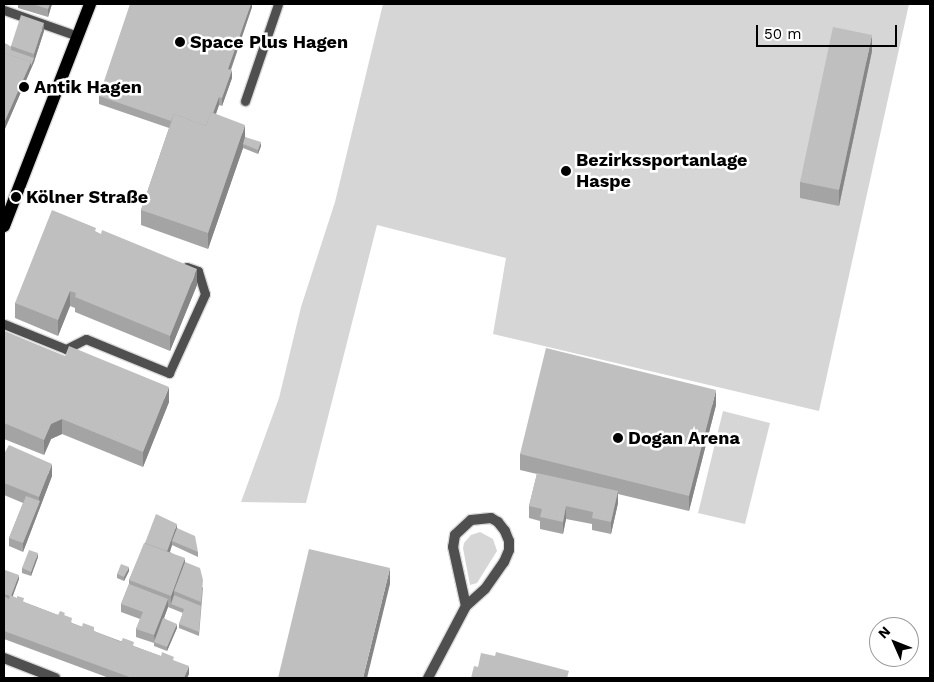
<!DOCTYPE html>
<meta charset="utf-8">
<style>
body{margin:0}
#map{position:relative;width:934px;height:682px;overflow:hidden;background:#fff;font-family:"Work Sans",sans-serif}
div>[style]{position:absolute}
[style*='--x']{left:calc(var(--x)*1px);top:calc(var(--y)*1px);width:calc(var(--w)*1px);rotate:calc(var(--a)*1deg)}
.green>*{inset:0;background:#d6d6d6}
.roads{filter:drop-shadow(1px 0 #dbdbdb) drop-shadow(-1px 0 #dbdbdb) drop-shadow(0 1px #dbdbdb) drop-shadow(0 -1px #dbdbdb)}
.service>*{height:9px;margin:-4.5px;padding:0 4.5px;transform-origin:4.5px;border-radius:4.5px;background:#4f4f4f}
.minor>*{height:10px;margin:-5px;padding:0 5px;transform-origin:5px;border-radius:5px;background:#4f4f4f}
.primary>*{height:12px;margin:-6px;padding:0 6px;transform-origin:6px;border-radius:6px;background:#000}
.wall>*{inset:0;background:#a4a4a4}
.shaded-wall>*{inset:0;background:#868686}
.building>*{inset:0;background:#bfbfbf}
.dots>*{width:14px;height:14px;translate:-50% -50%;box-sizing:border-box;border:2px solid #fff;border-radius:50%}
span{translate:-50% -50%;white-space:nowrap;text-align:center;line-height:1.15;-webkit-text-stroke:5px #fff;paint-order:stroke}
.poi-label{font-size:18px;color:#000;font-weight:700}
.left{translate:0 -50%;text-align:left}
.frame{position:absolute;inset:0;border:5px solid #000;pointer-events:none}
.north{position:absolute;left:869px;top:617px;width:50px;height:50px;box-sizing:border-box;background:#fff;border:1px solid #999;border-radius:50%;rotate:314deg;font-size:14px;font-weight:700;line-height:20px;text-align:center;color:#000}
.north::after{content:'';display:block;margin:auto;width:18px;height:22px;background:#000;clip-path:polygon(50% 0,100% 100%,50% 72%,0 100%)}
.scale{position:absolute;left:756px;top:25px;width:141px;height:22px;box-sizing:border-box;border:2px solid #000;border-top:0;padding-left:6px;font-size:15px;line-height:18px;white-space:nowrap;color:#000;-webkit-text-stroke:4px #fff;paint-order:stroke}
</style>
<div id="map">
<div class="green">
<i style="clip-path:polygon(383px 4px,909px 4px,819px 411px,493px 334px,506px 258px,377px 225px,306px 503px,241px 502px,279px 398px,301px 307px,335px 202px)"></i>
<i style="clip-path:polygon(723px 411px,770px 423px,745px 524px,698px 513px)"></i>
<i style="clip-path:polygon(480px 532px,493px 539px,497px 551px,477px 583px,470px 585px,463px 548px,464px 543px,471px 535px)"></i>
</div>
<div class="roads">
<div class="service">
<i style="--x:4;--y:10;--w:78;--a:19.4"></i>
<i style="--x:245;--y:101;--w:102;--a:-71.2"></i>
<i style="--x:4;--y:324;--w:67;--a:22"></i>
<i style="--x:66;--y:349;--w:22;--a:-27"></i>
<i style="--x:86;--y:339;--w:90;--a:22.3"></i>
<i style="--x:169;--y:373;--w:87;--a:-65.5"></i>
<i style="--x:205;--y:294;--w:24;--a:-107"></i>
<i style="--x:198;--y:271;--w:12;--a:-160"></i>
</div>
<div class="minor">
<i style="--x:4;--y:658;--w:55;--a:21.4"></i>
<i style="--x:428;--y:678;--w:81;--a:-62.2"></i>
<i style="--x:466;--y:606;--w:25;--a:-42"></i>
<i style="--x:485;--y:589;--w:33;--a:-55"></i>
<i style="--x:504;--y:562;--w:13;--a:-67"></i>
<i style="--x:509;--y:550;--w:9;--a:-90"></i>
<i style="--x:509;--y:541;--w:11;--a:-112"></i>
<i style="--x:505;--y:531;--w:11;--a:-128"></i>
<i style="--x:498;--y:522;--w:8;--a:-150"></i>
<i style="--x:491;--y:518;--w:20;--a:174"></i>
<i style="--x:471;--y:520;--w:22;--a:137"></i>
<i style="--x:455;--y:535;--w:12;--a:99"></i>
<i style="--x:453;--y:547;--w:60;--a:77.6"></i>
</div>
<div class="primary">
<i style="--x:4;--y:226;--w:238;--a:-68.8"></i>
</div>
</div>
<div class="wall">
<i style="clip-path:polygon(18px 4px,52px 4px,48px 17px,18px 8px)"></i>
<i style="clip-path:polygon(252px 4px,252px 7px,231px 70px,232px 78px,222px 106px,219px 105px,216px 114px,245px 137px,261px 146px,258px 154px,243px 148px,208px 249px,141px 225px,141px 210px,169px 128px,99px 104px,99px 96px)"></i>
<i style="clip-path:polygon(44px 31px,34px 62px,4px 131px,4px 43px,11px 47px,11px 46px)"></i>
<i style="clip-path:polygon(872px 51px,839px 206px,800px 198px,800px 182px)"></i>
<i style="clip-path:polygon(96px 232px,197px 285px,170px 351px,75px 312px,75px 308px,70px 306px,58px 336px,15px 318px,15px 303px)"></i>
<i style="clip-path:polygon(4px 331px,169px 402px,143px 467px,62px 434px,51px 439px,44px 455px,4px 439px)"></i>
<i style="clip-path:polygon(716px 405px,689px 511px,618px 494px,618px 503px,611px 534px,592px 530px,592px 524px,566px 519px,563px 534px,540px 529px,540px 521px,529px 518px,529px 506px,537px 474px,520px 470px,520px 454px)"></i>
<i style="clip-path:polygon(4px 452px,52px 476px,23px 552px,9px 546px,9px 538px,23px 503px,4px 495px)"></i>
<i style="clip-path:polygon(177px 528px,198px 552px,198px 557px,172px 545px,170px 552px,185px 562px,203px 588px,199px 636px,179px 628px,179px 624px,183px 613px,168px 607px,164px 618px,177px 628px,167px 651px,154px 646px,154px 643px,136px 637px,136px 629px,140px 619px,121px 612px,121px 604px,129px 584px,129px 580px,145px 543px)"></i>
<i style="clip-path:polygon(38px 557px,31px 576px,22px 573px,22px 568px)"></i>
<i style="clip-path:polygon(129px 571px,124px 581px,117px 578px,117px 574px)"></i>
<i style="clip-path:polygon(4px 572px,19px 579px,12px 596px,24px 602px,58px 615px,65px 616px,72px 623px,174px 661px,189px 674px,187px 678px,109px 678px,4px 639px)"></i>
</div>
<div class="shaded-wall">
<i style="clip-path:polygon(50px 4px,52px 4px,48px 17px,48px 9px)"></i>
<i style="clip-path:polygon(251px 4px,252px 4px,252px 7px,228px 77px,228px 69px)"></i>
<i style="clip-path:polygon(44px 23px,44px 31px,34px 62px,4px 131px,4px 123px,31px 62px,34px 58px,34px 54px)"></i>
<i style="clip-path:polygon(872px 35px,872px 51px,839px 206px,839px 190px)"></i>
<i style="clip-path:polygon(232px 70px,232px 78px,222px 106px,222px 98px)"></i>
<i style="clip-path:polygon(219px 97px,219px 105px,206px 141px,206px 133px)"></i>
<i style="clip-path:polygon(245px 125px,245px 141px,243px 144px,243px 148px,208px 249px,208px 233px)"></i>
<i style="clip-path:polygon(261px 142px,261px 146px,258px 154px,258px 150px)"></i>
<i style="clip-path:polygon(197px 269px,197px 285px,170px 351px,170px 336px)"></i>
<i style="clip-path:polygon(70px 291px,70px 306px,58px 336px,58px 320px)"></i>
<i style="clip-path:polygon(169px 387px,169px 402px,143px 467px,143px 452px)"></i>
<i style="clip-path:polygon(716px 390px,716px 405px,689px 511px,689px 496px)"></i>
<i style="clip-path:polygon(62px 419px,62px 434px,51px 439px,44px 455px,44px 440px,51px 424px)"></i>
<i style="clip-path:polygon(52px 464px,52px 476px,23px 552px,23px 543px,39px 503px,39px 497px)"></i>
<i style="clip-path:polygon(618px 491px,618px 503px,611px 534px,611px 522px)"></i>
<i style="clip-path:polygon(566px 506px,566px 519px,563px 534px,563px 522px)"></i>
<i style="clip-path:polygon(177px 524px,177px 532px,172px 541px,172px 545px,166px 563px,166px 555px)"></i>
<i style="clip-path:polygon(38px 553px,38px 557px,31px 576px,31px 572px)"></i>
<i style="clip-path:polygon(185px 558px,185px 570px,174px 591px,174px 600px,171px 604px,171px 596px)"></i>
<i style="clip-path:polygon(129px 567px,129px 571px,124px 581px,124px 577px)"></i>
<i style="clip-path:polygon(390px 568px,390px 584px,367px 678px,363px 678px)"></i>
<i style="clip-path:polygon(19px 575px,19px 579px,11px 601px,11px 596px)"></i>
<i style="clip-path:polygon(168px 599px,168px 607px,155px 642px,154px 635px)"></i>
<i style="clip-path:polygon(177px 624px,177px 628px,167px 651px,167px 647px)"></i>
<i style="clip-path:polygon(189px 666px,189px 674px,187px 678px,184px 678px)"></i>
</div>
<div class="building">
<i style="clip-path:polygon(32px 4px,50px 4px,48px 9px)"></i>
<i style="clip-path:polygon(130px 4px,251px 4px,228px 69px,232px 70px,222px 98px,219px 97px,213px 113px,211px 112px,206px 126px,174px 114px,171px 121px,99px 96px)"></i>
<i style="clip-path:polygon(21px 15px,44px 23px,34px 54px,11px 46px)"></i>
<i style="clip-path:polygon(833px 27px,872px 35px,839px 190px,800px 182px)"></i>
<i style="clip-path:polygon(4px 43px,7px 44px,11px 47px,11px 50px,34px 58px,31px 66px,31px 62px,4px 53px)"></i>
<i style="clip-path:polygon(4px 53px,31px 62px,4px 123px)"></i>
<i style="clip-path:polygon(211px 112px,245px 125px,208px 233px,141px 210px,174px 114px,206px 126px)"></i>
<i style="clip-path:polygon(245px 137px,261px 142px,258px 150px,243px 144px)"></i>
<i style="clip-path:polygon(52px 210px,96px 228px,95px 231px,101px 234px,102px 230px,197px 269px,170px 336px,75px 297px,76px 293px,70px 291px,58px 320px,15px 303px)"></i>
<i style="clip-path:polygon(4px 331px,65px 356px,69px 346px,169px 387px,143px 452px,62px 419px,51px 424px,44px 440px,4px 423px)"></i>
<i style="clip-path:polygon(546px 348px,716px 390px,689px 496px,520px 454px)"></i>
<i style="clip-path:polygon(9px 445px,52px 464px,39px 497px,4px 483px,4px 452px,5px 452px)"></i>
<i style="clip-path:polygon(537px 473px,618px 491px,611px 522px,592px 518px,593px 512px,566px 506px,563px 522px,540px 517px,542px 509px,529px 506px)"></i>
<i style="clip-path:polygon(26px 496px,40px 501px,23px 543px,9px 538px)"></i>
<i style="clip-path:polygon(156px 514px,177px 524px,167px 551px,145px 543px)"></i>
<i style="clip-path:polygon(177px 528px,195px 536px,198px 552px,172px 541px)"></i>
<i style="clip-path:polygon(144px 543px,185px 558px,171px 596px,129px 580px)"></i>
<i style="clip-path:polygon(309px 549px,390px 568px,363px 678px,278px 678px)"></i>
<i style="clip-path:polygon(29px 550px,38px 553px,31px 572px,22px 568px)"></i>
<i style="clip-path:polygon(185px 562px,200px 568px,203px 580px,201px 602px,174px 591px)"></i>
<i style="clip-path:polygon(121px 564px,129px 567px,124px 577px,117px 574px)"></i>
<i style="clip-path:polygon(5px 570px,19px 575px,11px 596px,10px 596px,4px 594px,4px 572px)"></i>
<i style="clip-path:polygon(129px 584px,168px 599px,154px 635px,136px 629px,143px 612px,121px 604px)"></i>
<i style="clip-path:polygon(10px 595px,17px 598px,17px 596px,24px 598px,23px 602px,58px 615px,60px 611px,65px 613px,64px 615px,72px 618px,71px 623px,82px 627px,83px 623px,94px 627px,94px 631px,121px 642px,123px 638px,134px 642px,133px 646px,161px 656px,162px 652px,174px 657px,173px 660px,189px 666px,184px 678px,132px 678px,4px 631px,4px 596px,9px 599px)"></i>
<i style="clip-path:polygon(174px 595px,201px 606px,199px 632px,179px 624px,184px 609px,171px 604px)"></i>
<i style="clip-path:polygon(163px 618px,177px 624px,167px 647px,154px 642px)"></i>
<i style="clip-path:polygon(496px 652px,569px 671px,567px 678px,471px 678px,474px 666px,478px 667px,481px 653px,495px 656px)"></i>
</div>
<div class="dots">
<i style="left:180px;top:42px;background:#000"></i>
<i style="left:24px;top:87px;background:#000"></i>
<i style="left:566px;top:171px;background:#000"></i>
<i style="left:16px;top:197px;background:#000"></i>
<i style="left:618px;top:438px;background:#000"></i>
</div>
<div class="poi-label">
<span class="left" style="left:190px;top:42px">Space Plus Hagen</span>
<span class="left" style="left:34px;top:87px">Antik Hagen</span>
<span class="left" style="left:576px;top:171px">Bezirkssportanlage<br>Haspe</span>
<span class="left" style="left:26px;top:197px">Kölner Straße</span>
<span class="left" style="left:628px;top:438px">Dogan Arena</span>
</div>
<div class="frame"></div>
<div class="north">N</div>
<div class="scale">50 m</div>
</div>
